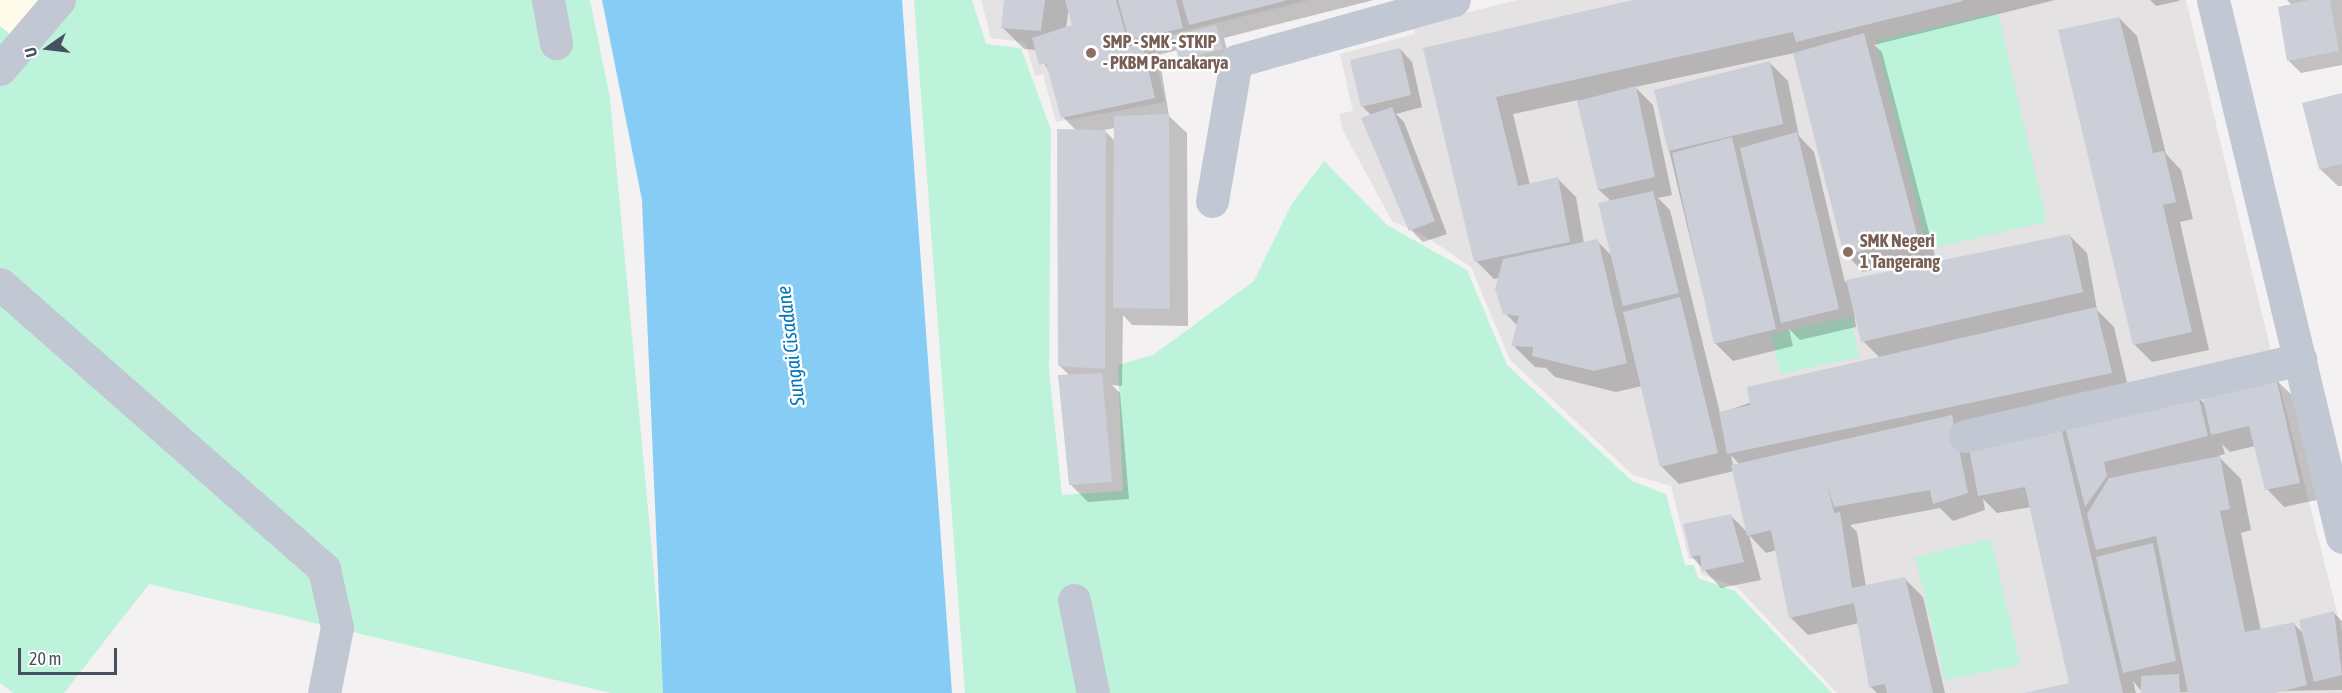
<!DOCTYPE html>
<style>
body{margin:0}
#map{position:relative;width:2342px;height:693px;overflow:hidden;background:#f3f1f1;font-family:"Asap Condensed",sans-serif}
div>[style]{position:absolute}
[style*='--x']{left:calc(var(--x)*1px);top:calc(var(--y)*1px);width:calc(var(--w)*1px);rotate:calc(var(--a)*1deg)}
.commercial>*{inset:0;background:#fefbea}
.education>*{inset:0;background:#e4e2e3}
.green>*{inset:0;background:#bdf3da}
.water>*{inset:0;background:#86ccf4}
.shadow>*{inset:0;background:#0003}
.building>*{inset:0;background:#cccfd7}
.minor>*{height:33px;margin:-16.5px;padding:0 16.5px;transform-origin:16.5px;border-radius:16.5px;background:#c1c8d3}
.dots>*{width:16px;height:16px;translate:-50% -50%;box-sizing:border-box;border:3px solid #fff;border-radius:50%}
span{translate:-50% -50%;white-space:nowrap;text-align:center;line-height:1.15;-webkit-text-stroke:5px #fff;paint-order:stroke}
.education-label{font-size:18px;color:#785e54;font-weight:700}
.left{translate:0 -50%;text-align:left}
.water-label{font-size:20px;color:#0077ba;font-style:italic}
.north{position:absolute;left:18px;top:18px;width:60px;height:60px;-webkit-text-stroke:4px #fff;paint-order:stroke;rotate:256deg;font-size:16px;font-weight:700;line-height:24px;text-align:center;color:#475060}
.north::after{content:'';display:block;margin:auto;width:21px;height:27px;background:#475060;clip-path:polygon(50% 0,100% 100%,50% 72%,0 100%)}
.scale{position:absolute;left:18px;top:648px;width:99px;height:27px;box-sizing:border-box;border:3px solid #475060;border-top:0;padding-left:8px;font-size:18px;line-height:21px;white-space:nowrap;color:#475060;-webkit-text-stroke:4px #fff;paint-order:stroke}
</style>
<div id="map">
<div class="commercial">
<i style="clip-path:polygon(0 0,39px 0,13px 37px,0 26px)"></i>
</div>
<div class="education">
<i style="clip-path:polygon(981px 0,1309px 0,1152px 39px,1165px 102px,1056px 122px,1043px 74px,1035px 76px,1025px 42px,991px 38px)"></i>
<i style="clip-path:polygon(1517px 0,2186px 0,2271px 351px,2055px 398px,2061px 422px,2277px 375px,2342px 632px,2342px 693px,1837px 693px,1737px 587px,1701px 574px,1697px 558px,1689px 559px,1671px 486px,1633px 475px,1510px 360px,1471px 267px,1425px 236px,1392px 221px,1342px 129px,1339px 114px,1353px 111px,1340px 54px,1415px 34px,1414px 26px)"></i>
</div>
<div class="green">
<i style="clip-path:polygon(39px 0,590px 0,610px 98px,665px 693px,611px 693px,149px 584px,64px 693px,13px 693px,0 683px,0 26px,12px 36px)"></i>
<i style="clip-path:polygon(914px 0,972px 0,986px 44px,1021px 48px,1051px 130px,1049px 370px,1062px 495px,1123px 491px,1118px 365px,1153px 355px,1254px 281px,1291px 205px,1324px 161px,1387px 225px,1467px 270px,1507px 365px,1632px 481px,1666px 494px,1685px 565px,1694px 565px,1698px 578px,1735px 591px,1832px 693px,965px 693px)"></i>
<i style="clip-path:polygon(1998px 13px,2047px 222px,1927px 249px,1876px 40px)"></i>
<i style="clip-path:polygon(1851px 317px,1859px 357px,1780px 374px,1771px 334px)"></i>
<i style="clip-path:polygon(1991px 539px,2020px 665px,1945px 680px,1915px 557px)"></i>
</div>
<div class="water">
<i style="clip-path:polygon(602px 0,902px 0,952px 693px,663px 693px,642px 200px)"></i>
</div>
<div class="shadow">
<i style="clip-path:polygon(evenodd,1005px 0,1374px 0,1224px 38px,1228px 55px,1186px 66px,1178px 50px,1154px 56px,1160px 62px,1169px 116px,1187px 133px,1188px 326px,1132px 325px,1123px 315px,1122px 386px,1112px 385px,1120px 393px,1129px 499px,1088px 502px,1070px 484px,1070px 376px,1059px 365px,1077px 131px,1063px 117px,1051px 75px,1037px 50px,1024px 49px,1002px 27px,1005px 0,1069px 7px,1074px 26px,1066px 28px,1069px 7px,1005px 0,1115px 128px,1115px 141px,1104px 130px,1115px 128px)"></i>
<i style="clip-path:polygon(evenodd,1640px 0,2055px 0,1874px 45px,1882px 52px,1935px 255px,1863px 272px,1846px 254px,1794px 53px,1635px 87px,1653px 105px,1672px 195px,1658px 198px,1670px 210px,1720px 413px,1880px 358px,1863px 341px,1853px 303px,1856px 327px,1800px 340px,1789px 329px,1793px 346px,1733px 361px,1715px 343px,1669px 150px,1770px 63px,1788px 81px,1799px 136px,1814px 152px,1845px 282px,2069px 235px,2087px 253px,2097px 310px,2114px 327px,2129px 391px,2198px 397px,2205px 404px,2275px 379px,2293px 396px,2317px 500px,2284px 507px,2267px 489px,2255px 446px,2230px 452px,2222px 444px,2225px 454px,2218px 456px,2241px 479px,2251px 530px,2241px 533px,2261px 631px,2294px 624px,2304px 634px,2334px 613px,2342px 621px,2342px 690px,2143px 693px,2133px 681px,2136px 693px,2027px 693px,2071px 684px,2031px 507px,1997px 513px,1983px 499px,1985px 510px,1953px 521px,1940px 508px,1850px 525px,1857px 532px,1866px 587px,1905px 579px,1923px 597px,1945px 693px,1877px 693px,1870px 686px,1859px 623px,1808px 635px,1790px 617px,1777px 550px,1766px 553px,1749px 535px,1761px 580px,1721px 588px,1692px 557px,1730px 515px,1748px 533px,1734px 471px,1679px 484px,1661px 466px,1642px 386px,1616px 392px,1555px 377px,1546px 368px,1535px 367px,1513px 345px,1518px 326px,1505px 313px,1500px 278px,1494px 279px,1476px 261px,1425px 49px,1640px 0,1578px 100px,1599px 190px,1611px 201px,1612px 256px,1597px 241px,1584px 243px,1576px 197px,1558px 179px,1530px 185px,1513px 114px,1578px 100px,1640px 0,1731px 455px,1740px 465px,1733px 466px,1731px 455px)"></i>
<i style="clip-path:polygon(2150px 0,2179px 0,2179px 1px,2156px 6px)"></i>
<i style="clip-path:polygon(2287px 0,2342px 0,2342px 65px,2301px 73px,2289px 61px,2292px 5px)"></i>
<i style="clip-path:polygon(2119px 18px,2137px 36px,2166px 154px,2181px 170px,2193px 219px,2180px 222px,2209px 350px,2152px 362px,2134px 344px)"></i>
<i style="clip-path:polygon(1400px 49px,1412px 62px,1422px 107px,1396px 114px,1404px 122px,1447px 234px,1423px 242px,1411px 230px,1372px 116px,1362px 106px)"></i>
<i style="clip-path:polygon(2342px 94px,2342px 186px,2338px 186px,2320px 169px)"></i>
</div>
<div class="building">
<i style="clip-path:polygon(1004px 0,1045px 0,1041px 31px,1001px 28px)"></i>
<i style="clip-path:polygon(1065px 0,1116px 0,1129px 46px,1142px 43px,1155px 98px,1061px 118px,1046px 63px,1039px 65px,1032px 38px,1072px 25px)"></i>
<i style="clip-path:polygon(1118px 0,1176px 0,1183px 28px,1129px 40px)"></i>
<i style="clip-path:polygon(1182px 0,1285px 0,1285px 1px,1189px 25px)"></i>
<i style="clip-path:polygon(1633px 0,1963px 0,1963px 1px,1796px 42px,1793px 32px,1496px 97px,1518px 186px,1558px 177px,1570px 242px,1474px 262px,1423px 48px)"></i>
<i style="clip-path:polygon(2309px 0,2330px 0,2339px 51px,2287px 61px,2278px 7px)"></i>
<i style="clip-path:polygon(2119px 17px,2153px 153px,2164px 151px,2176px 202px,2163px 205px,2192px 332px,2133px 345px,2058px 30px)"></i>
<i style="clip-path:polygon(1216px 25px,1223px 49px,1179px 60px,1173px 36px)"></i>
<i style="clip-path:polygon(1864px 33px,1918px 238px,1844px 255px,1793px 53px)"></i>
<i style="clip-path:polygon(1400px 48px,1411px 95px,1361px 107px,1350px 60px)"></i>
<i style="clip-path:polygon(1770px 61px,1783px 124px,1668px 151px,1654px 90px)"></i>
<i style="clip-path:polygon(1636px 86px,1655px 177px,1598px 190px,1577px 101px)"></i>
<i style="clip-path:polygon(2342px 93px,2342px 164px,2319px 169px,2302px 103px)"></i>
<i style="clip-path:polygon(1392px 107px,1435px 221px,1409px 231px,1361px 118px)"></i>
<i style="clip-path:polygon(1169px 114px,1170px 309px,1113px 308px,1114px 116px)"></i>
<i style="clip-path:polygon(1057px 129px,1106px 130px,1105px 369px,1058px 366px)"></i>
<i style="clip-path:polygon(1797px 132px,1839px 309px,1781px 323px,1740px 148px)"></i>
<i style="clip-path:polygon(1732px 137px,1776px 329px,1714px 344px,1672px 153px)"></i>
<i style="clip-path:polygon(1653px 191px,1679px 293px,1623px 306px,1598px 203px)"></i>
<i style="clip-path:polygon(2070px 234px,2083px 292px,1861px 342px,1846px 280px)"></i>
<i style="clip-path:polygon(1598px 239px,1627px 363px,1594px 371px,1532px 356px,1533px 347px,1511px 346px,1519px 316px,1503px 314px,1495px 289px,1503px 259px)"></i>
<i style="clip-path:polygon(1680px 297px,1718px 453px,1660px 467px,1623px 312px)"></i>
<i style="clip-path:polygon(2096px 307px,2112px 373px,1727px 454px,1719px 412px,1750px 405px,1747px 387px)"></i>
<i style="clip-path:polygon(1102px 373px,1112px 482px,1069px 485px,1058px 375px)"></i>
<i style="clip-path:polygon(2276px 377px,2300px 483px,2265px 490px,2249px 426px,2211px 435px,2202px 394px)"></i>
<i style="clip-path:polygon(2198px 395px,2208px 436px,2104px 462px,2107px 476px,2085px 507px,2065px 426px)"></i>
<i style="clip-path:polygon(1952px 415px,1968px 493px,1933px 504px,1930px 490px,1834px 507px,1827px 484px,1834px 513px,1840px 512px,1852px 588px,1905px 577px,1933px 693px,1887px 693px,1885px 684px,1869px 687px,1854px 603px,1789px 618px,1771px 530px,1747px 536px,1731px 465px)"></i>
<i style="clip-path:polygon(2060px 423px,2123px 693px,2024px 693px,2069px 683px,2025px 487px,1978px 496px,1967px 438px)"></i>
<i style="clip-path:polygon(2220px 456px,2230px 509px,2220px 511px,2245px 632px,2294px 622px,2307px 685px,2275px 693px,2188px 693px,2156px 536px,2096px 550px,2087px 514px,2109px 478px)"></i>
<i style="clip-path:polygon(1731px 514px,1744px 562px,1702px 571px,1700px 555px,1691px 557px,1683px 524px)"></i>
<i style="clip-path:polygon(2153px 543px,2176px 661px,2123px 673px,2096px 557px)"></i>
<i style="clip-path:polygon(2334px 611px,2342px 675px,2314px 682px,2299px 620px)"></i>
<i style="clip-path:polygon(2179px 674px,2180px 693px,2141px 693px,2141px 676px)"></i>
</div>
<div class="minor">
<i style="--x:548;--y:0;--w:44;--a:79.5"></i>
<i style="--x:2213;--y:0;--w:552;--a:76.49"></i>
<i style="--x:0;--y:69;--w:91;--a:-49.5"></i>
<i style="--x:1212;--y:201;--w:142;--a:-80.3"></i>
<i style="--x:1236;--y:61;--w:226;--a:-15.6"></i>
<i style="--x:0;--y:284;--w:432;--a:41.3"></i>
<i style="--x:324;--y:569;--w:59;--a:77.4"></i>
<i style="--x:337;--y:627;--w:67;--a:101.1"></i>
<i style="--x:1965;--y:436;--w:344;--a:-12.9"></i>
<i style="--x:1074;--y:600;--w:95;--a:78.5"></i>
</div>
<div class="dots">
<i style="left:1091px;top:53px;background:#8d6e63"></i>
<i style="left:1848px;top:252px;background:#8d6e63"></i>
</div>
<div class="education-label">
<span class="left" style="left:1103px;top:53px">SMP - SMK - STKIP<br>- PKBM Pancakarya</span>
<span class="left" style="left:1860px;top:252px">SMK Negeri<br>1 Tangerang</span>
</div>
<div class="water-label">
<span style="left:790px;top:346px;rotate:-97deg">Sungai Cisadane</span>
</div>
<div class="north">U</div>
<div class="scale">20 m</div>
</div>
